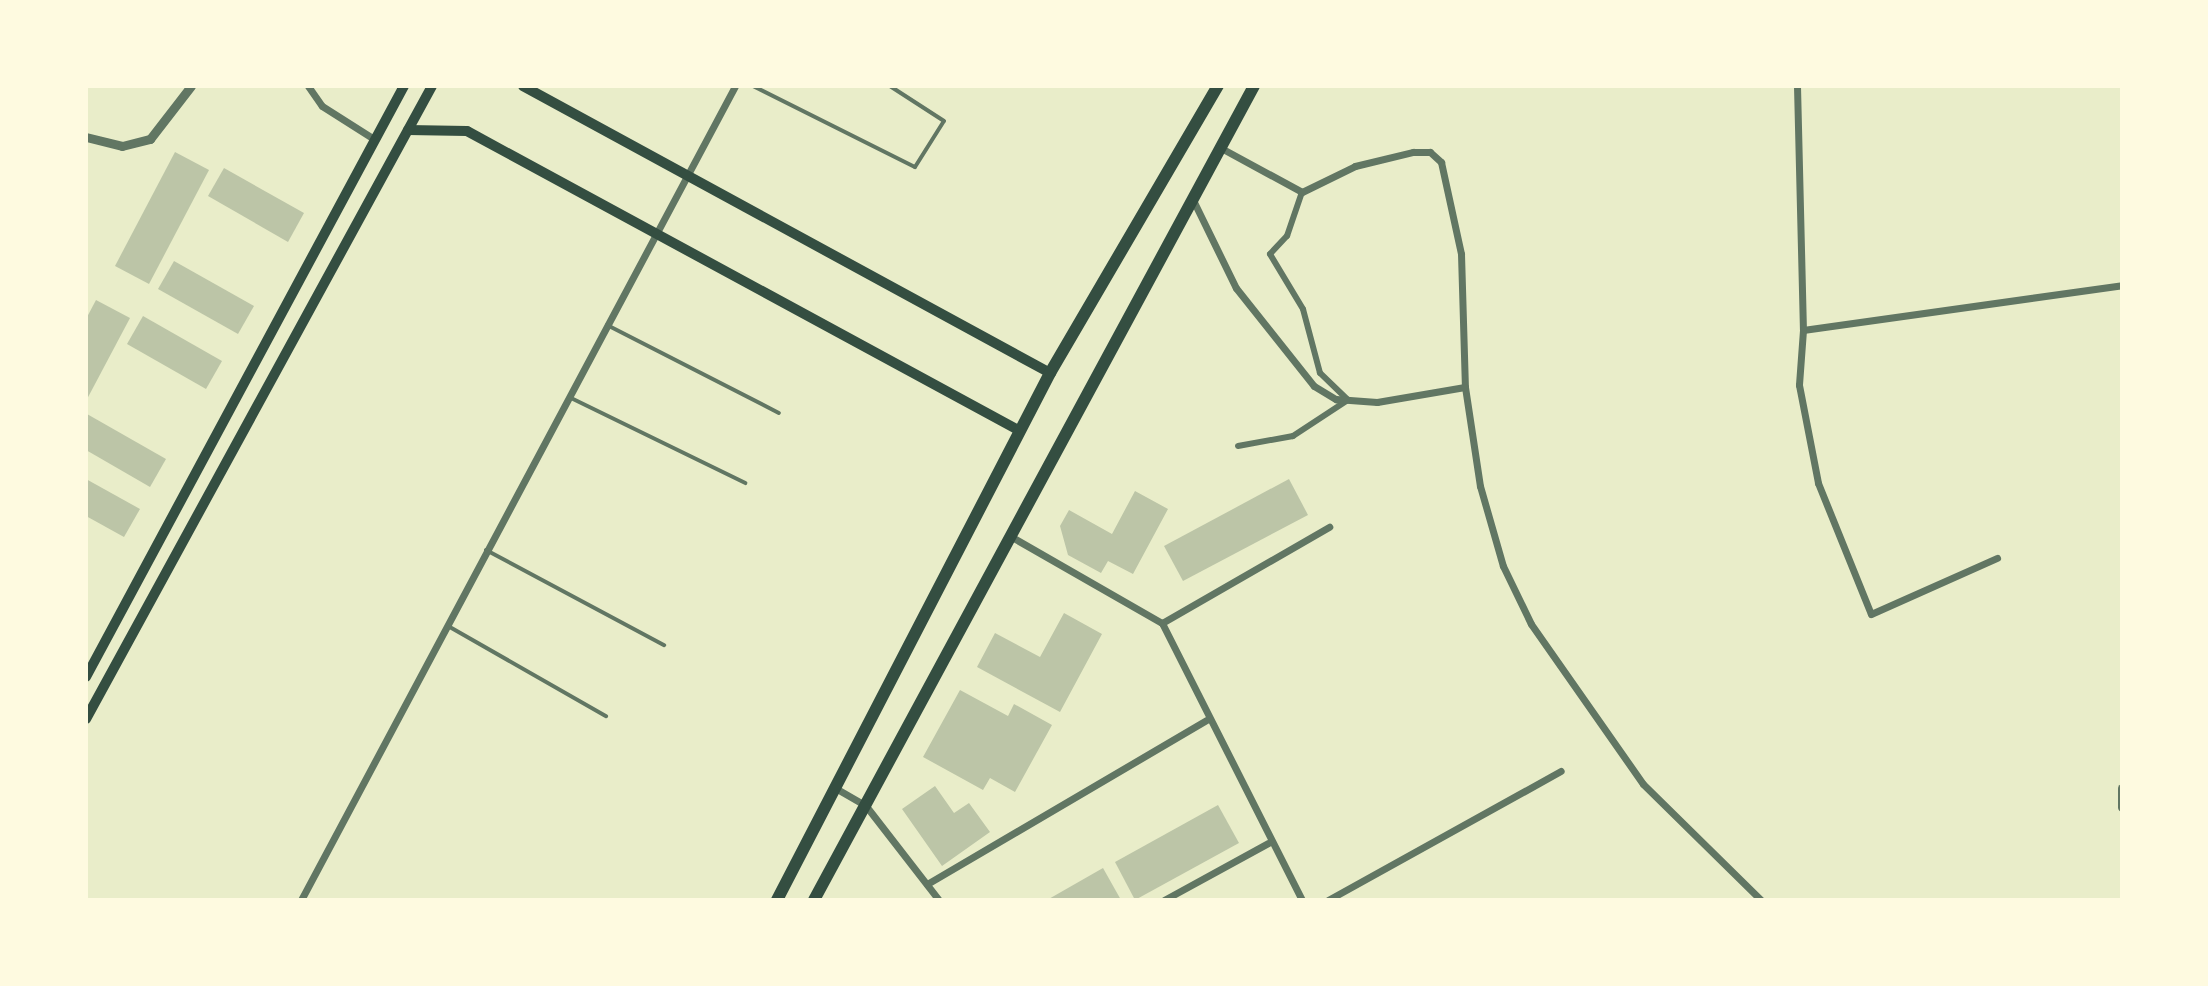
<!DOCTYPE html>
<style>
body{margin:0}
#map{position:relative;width:2208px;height:986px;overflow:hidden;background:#e9edc9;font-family:"Source Sans 3",sans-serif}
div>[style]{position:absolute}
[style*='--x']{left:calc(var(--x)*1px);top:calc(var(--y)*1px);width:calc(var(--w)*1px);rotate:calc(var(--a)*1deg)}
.building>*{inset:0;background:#bcc5a7}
.service>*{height:4px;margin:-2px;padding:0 2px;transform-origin:2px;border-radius:2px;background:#617663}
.pedestrian>*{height:6px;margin:-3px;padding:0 3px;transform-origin:3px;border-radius:3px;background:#617663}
.minor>*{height:7px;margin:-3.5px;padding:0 3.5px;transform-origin:3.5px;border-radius:3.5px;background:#617663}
.tertiary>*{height:9px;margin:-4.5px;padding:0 4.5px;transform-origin:4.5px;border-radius:4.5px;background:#617663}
.secondary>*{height:10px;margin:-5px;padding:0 5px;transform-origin:5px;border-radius:5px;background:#344e41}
.primary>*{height:12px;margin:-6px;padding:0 6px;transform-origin:6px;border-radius:6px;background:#344e41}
span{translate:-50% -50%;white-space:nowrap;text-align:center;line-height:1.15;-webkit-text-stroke:6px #fefae0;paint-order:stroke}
.frame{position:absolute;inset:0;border:88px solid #fefae0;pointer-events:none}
</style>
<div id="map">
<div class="building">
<i style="clip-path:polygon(175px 152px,209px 170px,149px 284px,115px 266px)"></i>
<i style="clip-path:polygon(224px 168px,304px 213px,288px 242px,208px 196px)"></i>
<i style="clip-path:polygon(174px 261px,254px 306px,238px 334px,158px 289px)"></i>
<i style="clip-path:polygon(96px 300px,130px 318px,86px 401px,86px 319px)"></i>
<i style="clip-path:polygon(143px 316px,222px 361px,206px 389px,127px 344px)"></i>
<i style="clip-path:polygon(87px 414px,166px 459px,150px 487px,86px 450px)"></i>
<i style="clip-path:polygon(86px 479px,140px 509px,124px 537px,86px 516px)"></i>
<i style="clip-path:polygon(1289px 479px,1308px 515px,1183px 581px,1164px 546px)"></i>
<i style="clip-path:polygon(1135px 491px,1168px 509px,1133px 574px,1108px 561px,1101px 573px,1068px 555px,1060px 526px,1069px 510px,1112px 534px)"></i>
<i style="clip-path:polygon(1064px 613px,1102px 634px,1060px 712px,977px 667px,995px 633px,1040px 657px)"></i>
<i style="clip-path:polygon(960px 690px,1008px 716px,1014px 704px,1052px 725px,1015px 792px,990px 778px,983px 790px,923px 757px)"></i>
<i style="clip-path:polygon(935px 786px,954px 813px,969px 803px,990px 832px,942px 866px,902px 809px)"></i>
<i style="clip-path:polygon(1218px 805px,1239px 843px,1135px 900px,1115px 862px)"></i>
<i style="clip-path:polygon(1103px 868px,1121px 900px,1047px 900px)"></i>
</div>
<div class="service">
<i style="--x:753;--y:86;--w:181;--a:26.6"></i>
<i style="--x:915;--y:167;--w:54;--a:-57.8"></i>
<i style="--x:944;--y:121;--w:64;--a:-147.1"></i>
<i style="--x:607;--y:325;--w:193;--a:27.1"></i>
<i style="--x:571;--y:398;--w:194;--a:26"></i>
<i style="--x:486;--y:550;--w:202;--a:28.1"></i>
<i style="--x:448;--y:626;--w:182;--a:29.7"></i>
</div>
<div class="pedestrian">
<i style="--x:1238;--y:446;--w:56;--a:-10.3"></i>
<i style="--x:1293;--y:436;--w:66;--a:-33.2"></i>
<i style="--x:1348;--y:400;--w:39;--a:-136"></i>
<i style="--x:1320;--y:373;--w:66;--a:-104.9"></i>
<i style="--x:1303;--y:309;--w:64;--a:-121"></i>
<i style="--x:1270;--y:254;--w:25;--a:-47"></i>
<i style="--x:1287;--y:236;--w:46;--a:-71.2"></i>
</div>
<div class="minor">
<i style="--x:308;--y:86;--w:24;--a:55"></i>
<i style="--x:322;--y:106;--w:62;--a:32.4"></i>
<i style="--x:1797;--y:86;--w:244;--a:88.6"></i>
<i style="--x:1803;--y:330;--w:322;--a:-8"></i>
<i style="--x:1221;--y:148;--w:92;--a:28.5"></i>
<i style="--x:1302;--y:192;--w:59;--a:-26.1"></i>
<i style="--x:1355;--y:166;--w:60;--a:-13.6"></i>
<i style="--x:1413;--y:152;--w:17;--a:0"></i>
<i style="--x:1430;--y:152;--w:15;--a:42"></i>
<i style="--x:1441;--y:162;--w:94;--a:77.7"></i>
<i style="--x:1461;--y:254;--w:133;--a:88.3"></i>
<i style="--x:1465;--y:387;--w:100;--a:81.4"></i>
<i style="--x:1480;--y:486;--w:83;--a:74"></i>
<i style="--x:1503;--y:566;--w:64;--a:64.2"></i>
<i style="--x:1531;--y:624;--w:195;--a:55"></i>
<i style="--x:1643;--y:784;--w:165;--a:44.5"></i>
<i style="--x:1193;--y:200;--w:98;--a:64"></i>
<i style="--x:1236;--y:288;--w:125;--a:51.5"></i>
<i style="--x:1314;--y:386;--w:26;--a:31"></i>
<i style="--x:1336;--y:399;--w:41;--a:4.2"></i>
<i style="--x:1377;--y:402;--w:89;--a:-9.7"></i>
<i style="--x:1803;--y:330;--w:55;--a:94.2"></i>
<i style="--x:1799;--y:385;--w:100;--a:79"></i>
<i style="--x:1818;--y:483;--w:141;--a:68"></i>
<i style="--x:1871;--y:614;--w:138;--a:-24"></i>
<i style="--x:1010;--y:536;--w:175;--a:29.8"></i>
<i style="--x:1162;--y:623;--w:310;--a:63.2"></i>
<i style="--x:1162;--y:623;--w:193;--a:-29.9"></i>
<i style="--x:837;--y:789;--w:34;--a:30"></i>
<i style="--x:866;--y:806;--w:119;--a:52.2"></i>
<i style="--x:927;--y:884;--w:324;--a:-30.4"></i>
<i style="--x:301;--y:900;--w:922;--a:-61.93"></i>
<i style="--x:1164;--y:900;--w:119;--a:-28.7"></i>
<i style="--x:1328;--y:900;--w:266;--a:-29"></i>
</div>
<div class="tertiary">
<i style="--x:86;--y:137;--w:37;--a:14"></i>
<i style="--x:122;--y:146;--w:29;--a:-14"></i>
<i style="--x:150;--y:139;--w:67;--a:-52.3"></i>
<i style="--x:2122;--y:788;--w:19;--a:90"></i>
</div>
<div class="secondary">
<i style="--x:523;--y:86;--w:600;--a:28.57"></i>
<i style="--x:408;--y:130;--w:59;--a:1"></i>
<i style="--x:467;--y:131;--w:629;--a:28.48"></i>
<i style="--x:86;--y:677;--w:671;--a:-61.72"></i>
<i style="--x:86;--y:719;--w:721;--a:-61.34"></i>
</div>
<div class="primary">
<i style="--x:777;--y:900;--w:594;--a:-62.61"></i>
<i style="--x:1050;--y:373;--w:333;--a:-59.7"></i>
<i style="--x:814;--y:900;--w:925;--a:-61.61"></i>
</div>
<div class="frame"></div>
</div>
